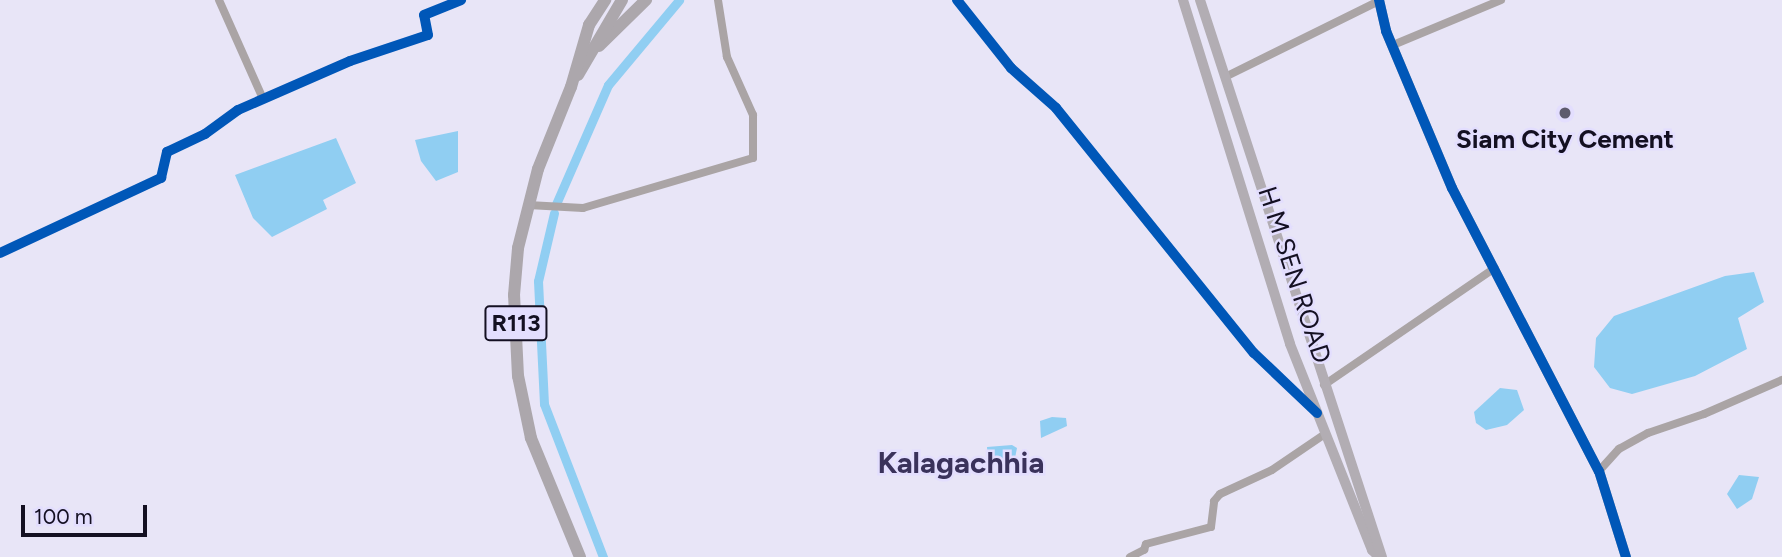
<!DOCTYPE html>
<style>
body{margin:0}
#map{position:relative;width:1782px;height:557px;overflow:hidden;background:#e8e5f7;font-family:Figtree,sans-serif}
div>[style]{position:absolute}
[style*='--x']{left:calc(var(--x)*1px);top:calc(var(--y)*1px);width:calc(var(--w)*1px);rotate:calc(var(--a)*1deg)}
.water>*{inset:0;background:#90cef2}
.canal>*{height:9px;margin:-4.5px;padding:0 4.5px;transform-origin:4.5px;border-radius:4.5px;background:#90cef2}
.street>*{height:8px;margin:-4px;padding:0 4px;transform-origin:4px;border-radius:4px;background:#aaa4a5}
.secondary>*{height:10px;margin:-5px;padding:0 5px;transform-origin:5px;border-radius:5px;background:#b2adb3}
.primary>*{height:12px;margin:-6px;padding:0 6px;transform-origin:6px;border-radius:6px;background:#aca7ac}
.cycleway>*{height:10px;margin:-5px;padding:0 5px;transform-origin:5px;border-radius:5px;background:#0057b8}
.dots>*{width:19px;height:19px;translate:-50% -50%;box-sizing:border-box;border:4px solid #e3defe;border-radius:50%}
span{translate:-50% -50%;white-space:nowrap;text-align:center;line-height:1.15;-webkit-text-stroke:5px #e3defe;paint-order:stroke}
.shield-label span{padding:2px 5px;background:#e3defe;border:2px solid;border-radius:5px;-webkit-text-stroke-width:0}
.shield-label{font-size:24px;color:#141022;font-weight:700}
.poi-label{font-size:26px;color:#141022;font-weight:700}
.street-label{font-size:26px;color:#141022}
.quarter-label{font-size:30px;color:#3a325b;font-weight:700}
.scale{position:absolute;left:21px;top:505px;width:126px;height:32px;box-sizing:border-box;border:4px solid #141022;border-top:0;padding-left:9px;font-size:21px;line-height:24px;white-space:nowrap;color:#141022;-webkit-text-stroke:5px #e3defe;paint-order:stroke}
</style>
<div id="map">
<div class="water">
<i style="clip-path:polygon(458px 131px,458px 172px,436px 181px,421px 161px,415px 140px)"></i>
<i style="clip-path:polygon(336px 138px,356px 183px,323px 200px,327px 209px,272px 237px,253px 218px,235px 175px)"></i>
<i style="clip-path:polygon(1754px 272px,1764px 302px,1738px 318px,1747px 349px,1695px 376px,1632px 394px,1610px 388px,1594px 367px,1596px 338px,1614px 316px,1725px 276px)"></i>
<i style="clip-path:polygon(1500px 388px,1517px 390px,1524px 410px,1507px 425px,1486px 430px,1476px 423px,1474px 412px)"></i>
<i style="clip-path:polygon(1052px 417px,1066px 418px,1067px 426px,1041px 438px,1040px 421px)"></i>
<i style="clip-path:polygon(1012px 445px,1017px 448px,1014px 463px,988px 464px,987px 447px)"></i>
<i style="clip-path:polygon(1739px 475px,1759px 477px,1752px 499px,1737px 509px,1727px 494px)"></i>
</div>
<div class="canal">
<i style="--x:556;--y:204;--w:130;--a:-66.4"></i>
<i style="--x:608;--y:85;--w:111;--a:-50.1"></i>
<i style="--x:554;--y:213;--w:70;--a:103.2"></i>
<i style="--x:538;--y:281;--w:123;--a:87.2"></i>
<i style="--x:544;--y:404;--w:164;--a:68.9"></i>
</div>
<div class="street">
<i style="--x:219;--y:0;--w:108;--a:66"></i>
<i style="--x:957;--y:0;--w:87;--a:51.5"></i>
<i style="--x:1011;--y:68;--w:60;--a:41.6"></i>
<i style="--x:1056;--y:108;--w:315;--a:51.1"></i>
<i style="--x:1254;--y:353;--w:87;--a:43.6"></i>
<i style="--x:1393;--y:45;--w:117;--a:-22.6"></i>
<i style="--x:1225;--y:77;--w:172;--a:-26.3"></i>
<i style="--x:528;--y:205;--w:55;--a:3.1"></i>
<i style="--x:583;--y:208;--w:177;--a:-16.4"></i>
<i style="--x:753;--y:158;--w:43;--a:-90"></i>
<i style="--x:753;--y:115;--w:64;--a:-114.1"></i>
<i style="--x:727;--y:57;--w:58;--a:-99"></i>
<i style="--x:0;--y:253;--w:178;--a:-25"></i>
<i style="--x:161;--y:178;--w:27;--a:-77"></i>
<i style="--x:167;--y:152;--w:42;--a:-25.3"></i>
<i style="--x:205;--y:134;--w:41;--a:-36"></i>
<i style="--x:238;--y:110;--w:122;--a:-23.6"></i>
<i style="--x:350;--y:61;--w:82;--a:-18.4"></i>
<i style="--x:428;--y:35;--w:20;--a:-101"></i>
<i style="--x:424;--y:15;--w:40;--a:-22"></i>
<i style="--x:1324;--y:385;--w:207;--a:-34.4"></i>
<i style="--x:1599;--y:471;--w:30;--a:-48"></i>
<i style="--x:1619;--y:449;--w:33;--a:-29"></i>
<i style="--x:1648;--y:433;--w:59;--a:-18.7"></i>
<i style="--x:1704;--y:414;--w:85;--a:-23.6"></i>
<i style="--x:1130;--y:557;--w:16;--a:-27"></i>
<i style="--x:1144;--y:550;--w:6;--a:-72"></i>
<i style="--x:1146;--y:544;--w:67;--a:-14.7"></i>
<i style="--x:1211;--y:527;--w:26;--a:-83"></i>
<i style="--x:1214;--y:501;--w:9;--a:-49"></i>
<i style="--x:1220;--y:494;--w:57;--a:-24.8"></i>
<i style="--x:1272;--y:470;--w:64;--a:-34.2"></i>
</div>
<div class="secondary">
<i style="--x:1183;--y:0;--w:360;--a:72.7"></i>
<i style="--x:1290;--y:344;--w:222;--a:68.3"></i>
<i style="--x:1372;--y:550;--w:10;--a:45"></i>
<i style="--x:1200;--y:0;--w:586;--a:71.91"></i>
<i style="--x:1379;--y:0;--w:32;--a:77"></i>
<i style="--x:1386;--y:31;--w:170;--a:67.2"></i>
<i style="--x:1452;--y:188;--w:319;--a:62.6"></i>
<i style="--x:1599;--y:471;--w:90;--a:72.6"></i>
</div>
<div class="primary">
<i style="--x:599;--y:46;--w:66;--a:-44.4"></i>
<i style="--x:578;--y:75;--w:87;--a:-59.6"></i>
<i style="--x:580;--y:557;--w:129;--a:-112.4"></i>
<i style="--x:531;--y:438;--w:63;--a:-101.8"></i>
<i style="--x:518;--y:376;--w:81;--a:-92.8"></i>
<i style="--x:514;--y:295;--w:47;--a:-85.1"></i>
<i style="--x:518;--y:248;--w:81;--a:-75.8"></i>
<i style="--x:538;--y:169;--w:88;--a:-68.1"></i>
<i style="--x:571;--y:87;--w:65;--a:-73.8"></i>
<i style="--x:589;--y:25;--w:30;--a:-57"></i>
</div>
<div class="cycleway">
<i style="--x:957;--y:0;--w:87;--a:51.5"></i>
<i style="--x:1011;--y:68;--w:60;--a:41.6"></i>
<i style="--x:1056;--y:108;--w:315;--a:51.1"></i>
<i style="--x:1254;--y:353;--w:87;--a:43.6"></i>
<i style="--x:1379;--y:0;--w:32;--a:77"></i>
<i style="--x:1386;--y:31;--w:170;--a:67.2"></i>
<i style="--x:1452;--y:188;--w:319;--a:62.6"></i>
<i style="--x:1599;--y:471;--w:90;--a:72.6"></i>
<i style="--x:0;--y:253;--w:178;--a:-25"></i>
<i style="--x:161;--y:178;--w:27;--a:-77"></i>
<i style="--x:167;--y:152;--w:42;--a:-25.3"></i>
<i style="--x:205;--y:134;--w:41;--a:-36"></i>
<i style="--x:238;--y:110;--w:122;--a:-23.6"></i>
<i style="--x:350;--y:61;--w:82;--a:-18.4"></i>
<i style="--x:428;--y:35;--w:20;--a:-101"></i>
<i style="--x:424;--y:15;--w:40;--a:-22"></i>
</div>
<div class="dots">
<i style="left:1565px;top:113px;background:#5e5b6d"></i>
</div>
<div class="shield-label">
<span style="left:516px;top:323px">R113</span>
</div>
<div class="poi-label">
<span style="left:1565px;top:140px">Siam City Cement</span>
</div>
<div class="street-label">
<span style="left:1294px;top:275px;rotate:72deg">H M SEN ROAD</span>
</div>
<div class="quarter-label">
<span style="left:961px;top:463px">Kalagachhia</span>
</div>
<div class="scale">100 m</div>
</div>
